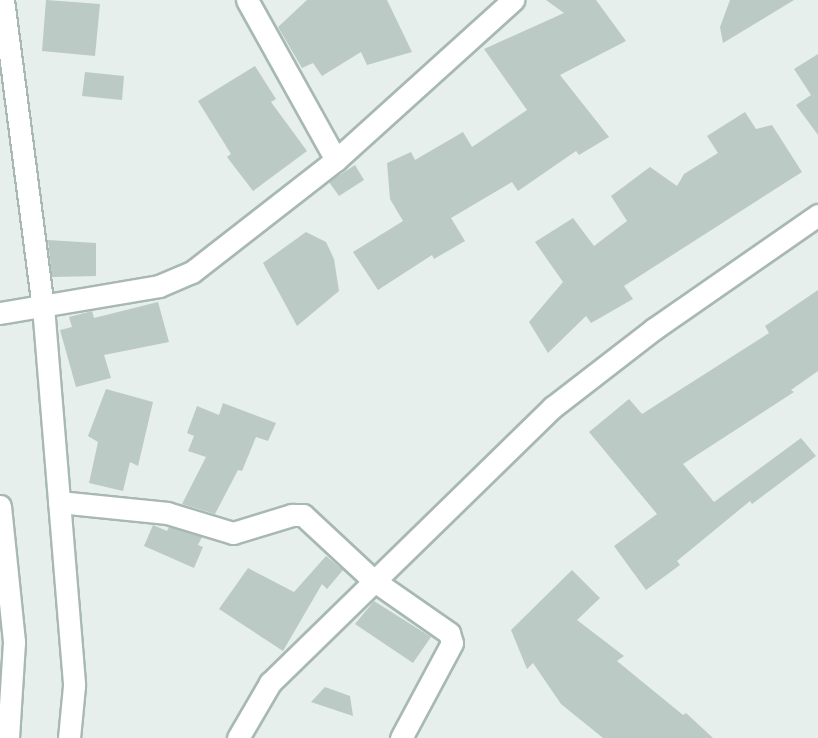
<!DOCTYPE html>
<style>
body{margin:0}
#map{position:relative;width:818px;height:738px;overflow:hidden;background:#e6efeb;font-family:Signika,sans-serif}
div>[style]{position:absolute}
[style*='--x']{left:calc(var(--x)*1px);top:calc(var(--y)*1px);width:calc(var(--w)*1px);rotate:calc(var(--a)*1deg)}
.building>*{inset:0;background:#bbcac4}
.roads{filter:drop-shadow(2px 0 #a8b8b2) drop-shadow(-2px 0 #a8b8b2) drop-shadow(0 2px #a8b8b2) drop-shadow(0 -2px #a8b8b2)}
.minor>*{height:21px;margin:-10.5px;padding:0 10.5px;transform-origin:10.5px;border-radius:10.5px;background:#fff}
span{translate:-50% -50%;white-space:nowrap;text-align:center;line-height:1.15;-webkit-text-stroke:6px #f7fbf9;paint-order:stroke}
</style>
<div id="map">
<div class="building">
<i style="clip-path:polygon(46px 0,100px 4px,95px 56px,42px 51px)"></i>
<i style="clip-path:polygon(307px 0,387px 0,412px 52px,367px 65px,361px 52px,322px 76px,313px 63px,302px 68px,278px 27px)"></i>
<i style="clip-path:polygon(546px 0,596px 0,626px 41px,560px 75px,609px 137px,579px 155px,576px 151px,518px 191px,512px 182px,451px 218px,465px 241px,434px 259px,432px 255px,378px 290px,353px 252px,403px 221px,390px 199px,387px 163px,411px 152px,415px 160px,463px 132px,472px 147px,527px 110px,484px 49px,564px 13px)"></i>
<i style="clip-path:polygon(730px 0,794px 0,723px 43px,720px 27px)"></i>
<i style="clip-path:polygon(818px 54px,818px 135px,796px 105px,811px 95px,794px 69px)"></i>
<i style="clip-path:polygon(255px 66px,276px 99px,271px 102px,307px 151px,253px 191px,227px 157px,231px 154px,198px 101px)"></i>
<i style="clip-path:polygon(85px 72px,124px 76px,122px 100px,82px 96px)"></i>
<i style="clip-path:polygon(745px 112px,756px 129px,772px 125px,802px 172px,624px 286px,633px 299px,591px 323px,586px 316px,548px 353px,529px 322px,563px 282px,535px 242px,573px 218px,594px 246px,627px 221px,611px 196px,650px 167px,677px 186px,684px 174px,718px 153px,707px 136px)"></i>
<i style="clip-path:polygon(355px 165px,364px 180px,339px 196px,329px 182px)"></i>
<i style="clip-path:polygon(306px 232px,326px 242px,334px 259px,339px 291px,297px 326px,263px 263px)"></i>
<i style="clip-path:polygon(48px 240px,96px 243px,96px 276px,52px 277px)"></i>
<i style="clip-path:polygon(818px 290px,818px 371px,791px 390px,794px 392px,683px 464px,714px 502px,801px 438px,816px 456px,752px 504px,750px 501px,677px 561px,680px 565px,646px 590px,614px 546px,657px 514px,589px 432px,629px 399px,642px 414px,769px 333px,765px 326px)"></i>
<i style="clip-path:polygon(158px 302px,169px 342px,104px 355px,111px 378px,76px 387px,60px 330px,72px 327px,69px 317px,92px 311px,94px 318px)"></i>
<i style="clip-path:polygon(106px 389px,153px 402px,138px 466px,130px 462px,123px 491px,89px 483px,98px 442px,88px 436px)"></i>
<i style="clip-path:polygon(223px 403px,276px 423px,268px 441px,256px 437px,242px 471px,238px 470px,215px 514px,182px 504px,206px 457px,188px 451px,194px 436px,187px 433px,197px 406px,219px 415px)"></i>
<i style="clip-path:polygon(153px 525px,167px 531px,169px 527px,202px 537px,198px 545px,203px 547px,194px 568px,144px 546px)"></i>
<i style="clip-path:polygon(326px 556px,343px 570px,327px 589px,322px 584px,283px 651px,219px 609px,248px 568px,294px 592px)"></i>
<i style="clip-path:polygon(572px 570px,600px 598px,577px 620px,624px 656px,617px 661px,683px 715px,686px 713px,713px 738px,603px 738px,561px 704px,533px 663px,527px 669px,511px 630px)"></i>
<i style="clip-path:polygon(374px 601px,431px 637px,413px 663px,355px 624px)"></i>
<i style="clip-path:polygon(325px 687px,350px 696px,353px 716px,311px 702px)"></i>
</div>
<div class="roads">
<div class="minor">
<i style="--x:3;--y:0;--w:309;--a:82.6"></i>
<i style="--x:43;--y:306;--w:381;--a:85.3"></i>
<i style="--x:74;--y:686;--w:52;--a:95.5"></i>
<i style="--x:247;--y:0;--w:183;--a:60.9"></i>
<i style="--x:0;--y:313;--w:161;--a:-9.6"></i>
<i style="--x:159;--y:286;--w:36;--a:-23"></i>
<i style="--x:192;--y:272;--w:182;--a:-37.9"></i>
<i style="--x:336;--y:160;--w:239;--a:-42.1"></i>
<i style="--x:59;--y:502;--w:109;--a:5.8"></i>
<i style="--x:167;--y:513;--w:69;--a:16.9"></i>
<i style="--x:233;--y:533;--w:62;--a:-17"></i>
<i style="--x:292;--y:515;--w:11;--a:0"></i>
<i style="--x:303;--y:515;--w:96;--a:42.9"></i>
<i style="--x:373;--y:580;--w:93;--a:34.9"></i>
<i style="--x:449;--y:633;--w:10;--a:73"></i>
<i style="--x:452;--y:643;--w:108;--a:118.2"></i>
<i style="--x:0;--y:506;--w:137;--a:84.1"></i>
<i style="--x:14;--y:642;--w:96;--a:93.6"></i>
<i style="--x:238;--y:738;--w:64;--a:-59.8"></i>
<i style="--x:270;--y:683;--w:395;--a:-44.3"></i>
<i style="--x:553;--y:407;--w:128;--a:-37.7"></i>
<i style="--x:654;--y:329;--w:200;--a:-34.8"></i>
</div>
</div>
</div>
